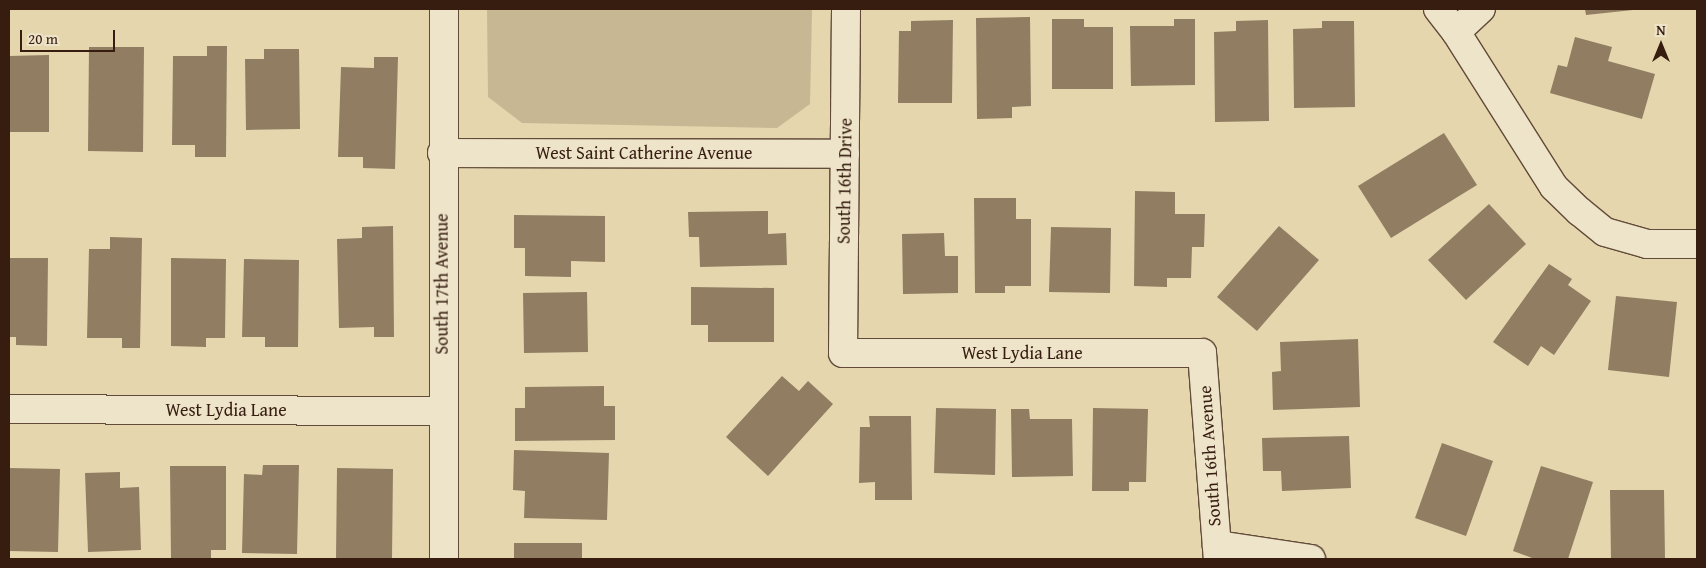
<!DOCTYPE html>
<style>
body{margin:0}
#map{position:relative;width:1706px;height:568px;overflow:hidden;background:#e5d6ae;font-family:"Gentium Book Plus",serif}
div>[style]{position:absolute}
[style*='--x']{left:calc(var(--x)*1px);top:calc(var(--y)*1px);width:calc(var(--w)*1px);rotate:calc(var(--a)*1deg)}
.green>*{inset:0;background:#c7b793}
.building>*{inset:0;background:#917d62}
.roads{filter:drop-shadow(1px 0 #624b38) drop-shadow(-1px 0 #624b38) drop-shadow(0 1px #624b38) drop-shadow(0 -1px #624b38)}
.minor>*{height:28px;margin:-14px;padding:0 14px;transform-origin:14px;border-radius:14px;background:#eee4ca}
span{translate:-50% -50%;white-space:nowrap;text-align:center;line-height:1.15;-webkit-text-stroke:4px #eee4ca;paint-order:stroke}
.street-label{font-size:18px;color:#361d10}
.frame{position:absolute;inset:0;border:10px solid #361d10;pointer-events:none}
.north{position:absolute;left:1636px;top:20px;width:50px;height:50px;-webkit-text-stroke:4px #eee4ca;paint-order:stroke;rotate:0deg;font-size:14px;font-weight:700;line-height:20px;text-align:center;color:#361d10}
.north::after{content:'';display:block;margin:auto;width:18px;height:22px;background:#361d10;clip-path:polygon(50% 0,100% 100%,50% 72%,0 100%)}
.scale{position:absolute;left:20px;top:30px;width:95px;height:22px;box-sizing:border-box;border:2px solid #361d10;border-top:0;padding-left:6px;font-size:15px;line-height:18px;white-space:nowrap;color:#361d10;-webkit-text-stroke:4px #eee4ca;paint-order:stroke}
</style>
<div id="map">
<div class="green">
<i style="clip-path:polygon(487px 9px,812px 9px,810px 104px,777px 128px,522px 123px,488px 97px)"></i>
</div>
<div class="building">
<i style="clip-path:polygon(1585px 9px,1633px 9px,1633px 10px,1586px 15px)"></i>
<i style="clip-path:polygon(1030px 17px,1031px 106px,1012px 107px,1012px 118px,977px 119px,976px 18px)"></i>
<i style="clip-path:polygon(1052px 19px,1084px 19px,1084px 27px,1113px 27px,1113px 89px,1052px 89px)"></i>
<i style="clip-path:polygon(1174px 19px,1195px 19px,1195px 85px,1131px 86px,1130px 26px,1174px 26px)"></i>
<i style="clip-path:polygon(953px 20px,952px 103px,898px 103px,899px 31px,911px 31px,911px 21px)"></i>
<i style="clip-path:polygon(1268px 20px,1269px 121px,1215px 122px,1214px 32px,1236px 31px,1236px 21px)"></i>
<i style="clip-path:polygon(1322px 21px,1354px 21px,1355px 107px,1294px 108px,1293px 29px,1322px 28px)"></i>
<i style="clip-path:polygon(1575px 37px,1612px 47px,1608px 61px,1655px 74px,1642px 119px,1550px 93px,1558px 65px,1567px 67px)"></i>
<i style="clip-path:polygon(207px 46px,227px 46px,226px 157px,195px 157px,195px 145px,172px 145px,173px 56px,207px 56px)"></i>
<i style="clip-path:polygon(89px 47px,144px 47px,143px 152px,88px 151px)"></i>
<i style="clip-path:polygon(264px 49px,299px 49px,300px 129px,246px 130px,245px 59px,264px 59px)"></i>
<i style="clip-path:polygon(49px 55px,49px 132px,9px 132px,9px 56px)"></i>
<i style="clip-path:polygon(374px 57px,398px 57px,395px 169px,363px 168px,363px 157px,338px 157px,341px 67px,374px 68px)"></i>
<i style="clip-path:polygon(1444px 133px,1477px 185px,1391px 238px,1358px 186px)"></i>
<i style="clip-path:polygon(1135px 191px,1175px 192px,1175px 214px,1205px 214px,1204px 247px,1192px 247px,1191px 278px,1167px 278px,1167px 287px,1134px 286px)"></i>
<i style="clip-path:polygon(974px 198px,1016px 198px,1016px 219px,1031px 219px,1031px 286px,1005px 286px,1005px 293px,975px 293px)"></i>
<i style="clip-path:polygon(1489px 204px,1526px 244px,1466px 300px,1428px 260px)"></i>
<i style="clip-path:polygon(768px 211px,768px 234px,786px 233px,787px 265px,700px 267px,699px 237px,689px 237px,688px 212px)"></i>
<i style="clip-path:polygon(514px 215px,605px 216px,605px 262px,571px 261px,571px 277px,525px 276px,525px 248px,514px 248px)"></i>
<i style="clip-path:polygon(393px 226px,394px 337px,374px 337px,374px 327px,339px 328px,337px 239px,362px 238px,362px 227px)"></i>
<i style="clip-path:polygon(1279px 226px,1319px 260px,1257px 331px,1217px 297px)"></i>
<i style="clip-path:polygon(1051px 227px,1111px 228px,1110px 293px,1049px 292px)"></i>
<i style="clip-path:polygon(944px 233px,945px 256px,958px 256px,958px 293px,903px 294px,902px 234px)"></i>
<i style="clip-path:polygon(110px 237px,142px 238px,140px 348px,122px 348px,122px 338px,87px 338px,89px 249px,110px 249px)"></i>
<i style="clip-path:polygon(9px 258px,48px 258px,47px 346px,16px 345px,16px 337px,9px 337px)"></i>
<i style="clip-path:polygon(171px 258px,226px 259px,225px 338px,206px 338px,206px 347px,171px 346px)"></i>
<i style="clip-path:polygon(244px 259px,299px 260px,298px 347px,265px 347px,265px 337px,242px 337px)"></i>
<i style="clip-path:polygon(1549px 264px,1572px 279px,1568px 285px,1591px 301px,1554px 355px,1541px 346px,1528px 366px,1493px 342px)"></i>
<i style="clip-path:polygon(691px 287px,774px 288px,774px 342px,708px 342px,708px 325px,691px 325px)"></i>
<i style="clip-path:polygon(587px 292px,588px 352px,524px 353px,523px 293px)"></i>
<i style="clip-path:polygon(1616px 296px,1677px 302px,1669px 377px,1608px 370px)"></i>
<i style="clip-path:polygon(1358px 339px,1360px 407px,1273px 410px,1272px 372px,1281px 371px,1280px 342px)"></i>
<i style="clip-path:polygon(782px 376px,799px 391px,808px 381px,833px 404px,768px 476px,726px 437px)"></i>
<i style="clip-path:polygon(604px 386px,604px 406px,615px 406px,615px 440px,515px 441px,515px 408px,525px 408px,525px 387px)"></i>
<i style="clip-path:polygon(936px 408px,996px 409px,995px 475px,934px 473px)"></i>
<i style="clip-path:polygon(1093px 408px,1148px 409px,1146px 482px,1129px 482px,1129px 491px,1092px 491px)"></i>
<i style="clip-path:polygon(1011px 409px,1029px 409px,1030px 419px,1072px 419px,1073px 476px,1012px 477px)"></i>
<i style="clip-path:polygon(869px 416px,911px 416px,912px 500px,875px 500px,875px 482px,859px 483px,860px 427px,870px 427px)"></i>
<i style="clip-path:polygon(1349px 436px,1351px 488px,1282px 491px,1281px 471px,1263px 471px,1262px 438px)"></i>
<i style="clip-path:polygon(1442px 443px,1493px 461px,1466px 536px,1415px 518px)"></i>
<i style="clip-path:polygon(514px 450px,609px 453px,607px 520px,524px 518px,525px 491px,513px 490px)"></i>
<i style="clip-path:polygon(263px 465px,299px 465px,297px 554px,242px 553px,244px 474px,262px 475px)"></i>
<i style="clip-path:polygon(170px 466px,226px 466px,226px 550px,211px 550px,211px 559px,171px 559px)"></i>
<i style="clip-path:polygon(1541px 466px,1593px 482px,1568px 559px,1535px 559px,1513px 551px)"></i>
<i style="clip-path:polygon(9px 468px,60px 469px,58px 552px,9px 551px)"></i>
<i style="clip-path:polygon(337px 468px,393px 469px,392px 559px,336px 559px)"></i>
<i style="clip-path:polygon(120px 472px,120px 488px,139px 487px,141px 550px,88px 552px,85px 473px)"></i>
<i style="clip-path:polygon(1610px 490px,1664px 490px,1665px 559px,1611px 559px)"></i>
<i style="clip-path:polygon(514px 543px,582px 543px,582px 559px,514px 559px)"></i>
</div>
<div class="roads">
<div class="minor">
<i style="--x:846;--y:9;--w:344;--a:90.5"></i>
<i style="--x:843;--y:353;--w:359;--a:0"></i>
<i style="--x:1202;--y:353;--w:207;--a:85.6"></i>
<i style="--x:1438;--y:9;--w:29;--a:52"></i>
<i style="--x:1456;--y:32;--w:183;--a:57.7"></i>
<i style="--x:1554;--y:187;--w:35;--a:44"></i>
<i style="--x:1579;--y:211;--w:33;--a:39"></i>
<i style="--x:1605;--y:232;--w:44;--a:15.9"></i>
<i style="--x:1647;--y:244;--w:50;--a:0"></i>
<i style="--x:1456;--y:32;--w:34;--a:-43"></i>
<i style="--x:442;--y:153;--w:403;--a:0.1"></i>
<i style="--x:9;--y:409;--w:435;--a:0.3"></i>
<i style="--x:1217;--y:545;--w:95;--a:8.5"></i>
<i style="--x:444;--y:559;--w:550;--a:-90"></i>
</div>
</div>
<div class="street-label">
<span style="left:644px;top:153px">West Saint Catherine Avenue</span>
<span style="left:845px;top:181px;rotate:-89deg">South 16th Drive</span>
<span style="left:442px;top:284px;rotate:-90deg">South 17th Avenue</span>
<span style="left:1022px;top:353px">West Lydia Lane</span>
<span style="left:226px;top:410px">West Lydia Lane</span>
<span style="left:1210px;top:456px;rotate:-94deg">South 16th Avenue</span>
</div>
<div class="frame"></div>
<div class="north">N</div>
<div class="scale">20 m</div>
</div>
